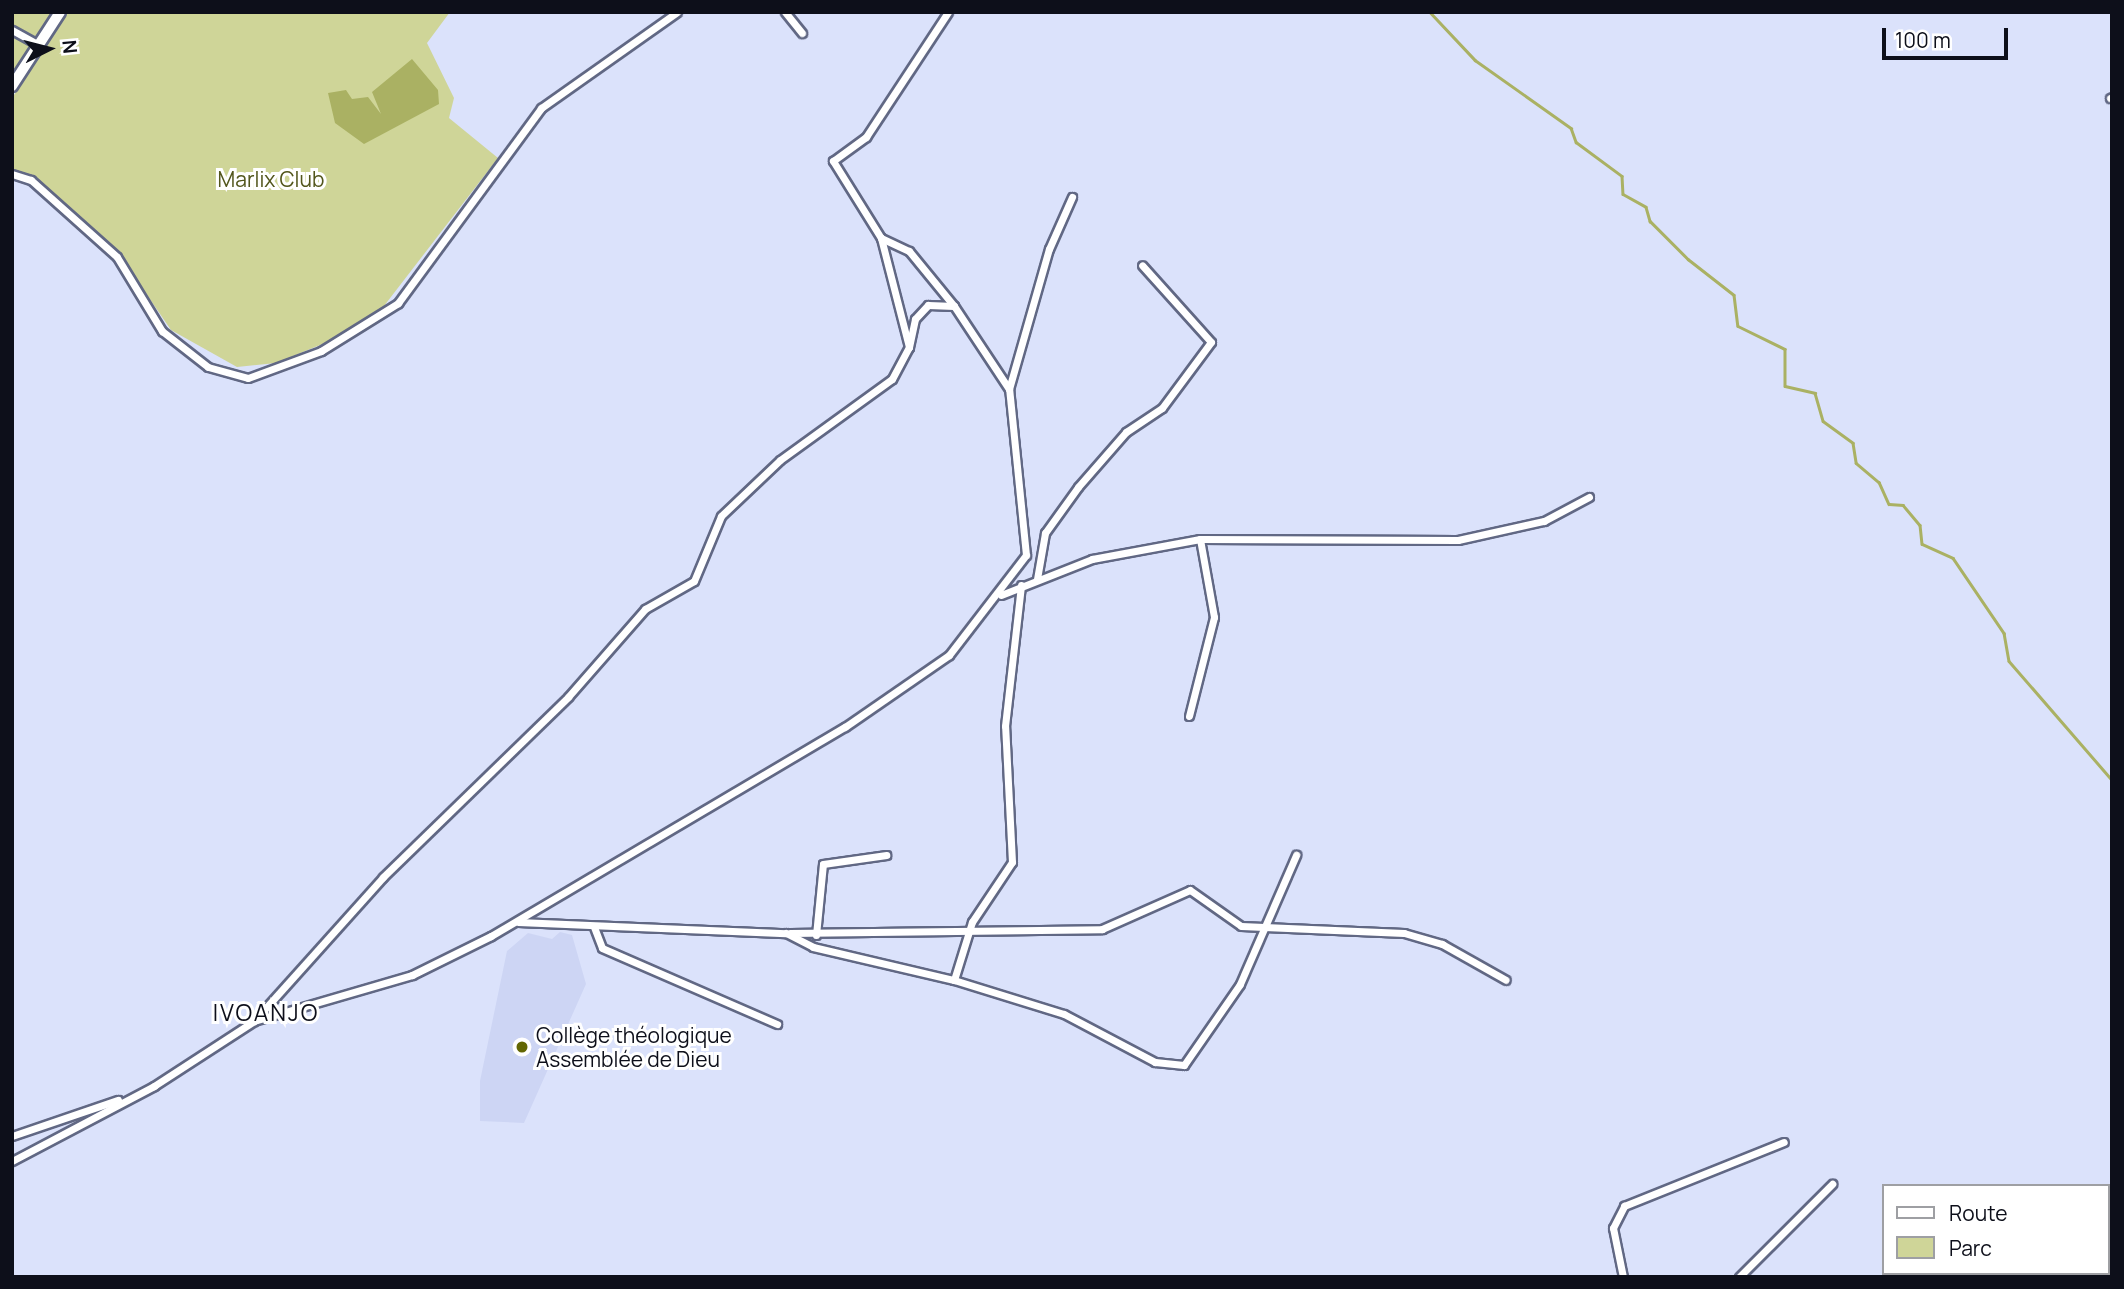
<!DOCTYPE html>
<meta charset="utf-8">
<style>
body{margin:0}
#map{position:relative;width:2124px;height:1289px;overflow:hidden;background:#dbe2fb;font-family:Manrope,sans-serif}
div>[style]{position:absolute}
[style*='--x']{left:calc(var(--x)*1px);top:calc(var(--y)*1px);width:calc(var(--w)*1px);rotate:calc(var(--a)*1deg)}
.built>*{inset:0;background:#cdd5f4}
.green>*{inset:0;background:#cfd598}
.water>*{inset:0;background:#aab163}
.stream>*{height:2.5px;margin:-1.25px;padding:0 1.25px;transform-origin:1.25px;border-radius:1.25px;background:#aab163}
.roads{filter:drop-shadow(2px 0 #616884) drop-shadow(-2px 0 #616884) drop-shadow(0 2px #616884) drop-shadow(0 -2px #616884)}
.street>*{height:7px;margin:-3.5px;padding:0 3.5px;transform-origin:3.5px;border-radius:3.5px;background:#fff}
.primary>*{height:10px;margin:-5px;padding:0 5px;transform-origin:5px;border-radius:5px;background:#fff}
.dots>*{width:19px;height:19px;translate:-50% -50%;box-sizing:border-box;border:4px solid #fff;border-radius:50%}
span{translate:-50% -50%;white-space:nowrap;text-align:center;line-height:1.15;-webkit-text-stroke:6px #fff;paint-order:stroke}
.park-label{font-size:21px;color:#52561c}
.poi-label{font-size:21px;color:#0d0f1a}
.left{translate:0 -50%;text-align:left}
.neighbourhood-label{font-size:23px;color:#0d0f1a;letter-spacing:2px}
.frame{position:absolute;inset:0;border:14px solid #0d0f1a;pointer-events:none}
.legend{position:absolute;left:1882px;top:1184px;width:228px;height:91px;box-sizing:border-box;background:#fff;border:2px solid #9e9fa3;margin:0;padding:9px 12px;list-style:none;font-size:21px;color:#0d0f1a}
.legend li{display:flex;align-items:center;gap:14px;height:35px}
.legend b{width:35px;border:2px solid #9e9fa3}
.north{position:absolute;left:14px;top:14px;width:70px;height:70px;-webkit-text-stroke:5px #fff;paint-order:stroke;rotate:84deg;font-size:19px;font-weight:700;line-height:28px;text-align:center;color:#0d0f1a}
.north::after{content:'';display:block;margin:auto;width:24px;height:32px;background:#0d0f1a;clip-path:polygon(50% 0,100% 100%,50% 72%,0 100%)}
.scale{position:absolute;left:1882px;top:28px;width:126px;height:32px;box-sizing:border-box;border:4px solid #0d0f1a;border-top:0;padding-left:9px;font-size:21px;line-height:24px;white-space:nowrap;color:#0d0f1a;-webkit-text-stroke:5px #fff;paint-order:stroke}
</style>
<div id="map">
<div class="built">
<i style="clip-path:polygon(560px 932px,572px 935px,586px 984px,524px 1123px,480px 1121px,480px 1081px,507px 951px,528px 933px,552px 939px)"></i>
</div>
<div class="green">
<i style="clip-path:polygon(12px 12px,60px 12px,12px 86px)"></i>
<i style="clip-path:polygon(68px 12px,450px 12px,427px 43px,454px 98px,449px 118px,498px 158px,384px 306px,325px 343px,276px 363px,237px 367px,171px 330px,121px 257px,43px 187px,12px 170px,12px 98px)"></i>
</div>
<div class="water">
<i style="clip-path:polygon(412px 59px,438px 90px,439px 104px,364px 144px,335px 123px,328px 93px,346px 90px,352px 99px,368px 97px,381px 114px,372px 92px)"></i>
</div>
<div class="stream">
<i style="--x:1430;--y:12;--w:66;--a:46.8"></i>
<i style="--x:1475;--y:60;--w:118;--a:35.3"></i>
<i style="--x:1571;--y:128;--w:15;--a:70"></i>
<i style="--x:1576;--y:142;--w:57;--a:36.5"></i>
<i style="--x:1622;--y:176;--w:18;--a:87"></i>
<i style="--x:1623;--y:194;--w:26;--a:29"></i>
<i style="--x:1646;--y:207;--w:15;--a:74"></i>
<i style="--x:1650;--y:221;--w:54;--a:45"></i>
<i style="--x:1688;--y:259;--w:58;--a:38"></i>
<i style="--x:1734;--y:295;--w:31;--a:83"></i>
<i style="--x:1738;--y:326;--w:52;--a:26.1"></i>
<i style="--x:1785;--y:349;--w:37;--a:90"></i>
<i style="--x:1785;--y:386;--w:31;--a:13"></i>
<i style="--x:1815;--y:393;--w:29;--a:74"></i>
<i style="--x:1823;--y:421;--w:37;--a:36"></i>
<i style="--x:1853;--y:443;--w:20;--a:81"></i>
<i style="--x:1856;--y:463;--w:30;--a:40"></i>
<i style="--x:1879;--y:482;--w:24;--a:66"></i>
<i style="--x:1889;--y:504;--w:14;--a:4"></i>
<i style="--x:1903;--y:505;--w:26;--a:50"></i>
<i style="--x:1920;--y:525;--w:19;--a:84"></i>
<i style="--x:1922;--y:544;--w:34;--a:24"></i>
<i style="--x:1953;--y:558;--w:91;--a:55.8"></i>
<i style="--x:2004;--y:633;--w:28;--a:80"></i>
<i style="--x:2009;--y:661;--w:157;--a:49.1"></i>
</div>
<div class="roads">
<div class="street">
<i style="--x:785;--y:12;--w:27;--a:51"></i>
<i style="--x:12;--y:30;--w:31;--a:29"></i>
<i style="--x:2110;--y:98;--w:2;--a:-27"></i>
<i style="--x:12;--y:174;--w:20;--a:18"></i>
<i style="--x:31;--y:180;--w:115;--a:41.8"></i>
<i style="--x:117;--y:257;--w:87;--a:58.7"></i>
<i style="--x:162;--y:331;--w:58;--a:38"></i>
<i style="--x:208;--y:367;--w:41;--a:15.4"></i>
<i style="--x:248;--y:378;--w:78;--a:-20.3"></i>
<i style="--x:321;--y:351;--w:91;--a:-31.9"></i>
<i style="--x:398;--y:303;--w:242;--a:-53.7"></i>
<i style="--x:541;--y:108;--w:166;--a:-35.2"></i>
<i style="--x:881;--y:238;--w:31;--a:25"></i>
<i style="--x:909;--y:251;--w:71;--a:50.7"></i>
<i style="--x:1009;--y:389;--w:146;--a:-74.1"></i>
<i style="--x:1049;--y:249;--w:57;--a:-66.1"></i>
<i style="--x:1037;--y:579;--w:47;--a:-80.1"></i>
<i style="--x:1045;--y:533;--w:57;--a:-54.3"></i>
<i style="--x:1078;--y:487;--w:73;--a:-48.9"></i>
<i style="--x:1126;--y:432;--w:43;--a:-33.7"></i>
<i style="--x:1162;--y:408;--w:82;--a:-53.4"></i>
<i style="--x:1211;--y:342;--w:103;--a:-131.9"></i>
<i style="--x:1001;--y:595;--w:98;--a:-21.6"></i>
<i style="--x:1092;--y:559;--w:110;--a:-10.5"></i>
<i style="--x:1200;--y:539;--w:258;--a:0.2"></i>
<i style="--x:1458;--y:540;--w:88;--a:-12.5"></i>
<i style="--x:1544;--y:521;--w:51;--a:-28.1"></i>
<i style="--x:1189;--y:716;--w:102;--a:-75.8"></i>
<i style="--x:1214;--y:617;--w:79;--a:-100.2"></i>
<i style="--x:518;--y:922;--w:268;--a:2.4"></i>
<i style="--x:786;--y:933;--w:30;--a:27"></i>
<i style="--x:813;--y:947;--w:145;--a:13.2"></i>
<i style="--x:954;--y:980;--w:115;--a:17.2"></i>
<i style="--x:1064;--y:1014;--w:103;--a:27.8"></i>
<i style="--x:1155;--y:1062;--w:29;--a:6"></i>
<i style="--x:1184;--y:1065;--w:98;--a:-55.3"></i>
<i style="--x:1240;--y:984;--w:141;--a:-66.5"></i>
<i style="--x:594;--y:927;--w:22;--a:69"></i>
<i style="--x:602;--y:948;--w:191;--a:23.5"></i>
<i style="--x:790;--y:933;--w:312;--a:-0.7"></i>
<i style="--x:1102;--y:929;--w:96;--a:-23.9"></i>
<i style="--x:1190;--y:890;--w:62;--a:35.2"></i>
<i style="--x:1241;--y:926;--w:163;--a:2.5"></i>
<i style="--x:1404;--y:933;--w:40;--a:16"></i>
<i style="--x:1442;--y:944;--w:73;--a:29.4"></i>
<i style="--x:816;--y:935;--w:71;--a:-84.4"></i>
<i style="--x:823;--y:864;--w:64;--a:-8.1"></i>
<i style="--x:954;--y:980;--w:61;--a:-72.8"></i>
<i style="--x:972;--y:922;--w:72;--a:-56.3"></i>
<i style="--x:1012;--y:862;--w:136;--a:-92.9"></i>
<i style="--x:1005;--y:726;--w:142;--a:-83.5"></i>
<i style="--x:254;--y:1021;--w:193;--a:-48.1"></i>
<i style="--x:383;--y:877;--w:258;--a:-44.2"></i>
<i style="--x:568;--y:697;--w:117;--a:-48.8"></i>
<i style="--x:645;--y:609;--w:56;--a:-29.7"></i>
<i style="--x:694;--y:581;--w:70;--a:-67.4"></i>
<i style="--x:721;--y:516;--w:81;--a:-43.5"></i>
<i style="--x:780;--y:460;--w:138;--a:-35.9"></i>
<i style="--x:892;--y:379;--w:36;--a:-62"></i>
<i style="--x:909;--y:347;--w:113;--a:-104.4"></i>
<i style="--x:881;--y:238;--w:91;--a:-121.9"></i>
<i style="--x:833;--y:161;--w:41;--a:-36"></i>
<i style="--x:866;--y:137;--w:149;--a:-56.7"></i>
<i style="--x:12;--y:1136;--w:112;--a:-18.8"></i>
<i style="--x:12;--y:1161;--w:161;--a:-27.8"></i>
<i style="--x:154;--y:1086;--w:119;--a:-33"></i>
<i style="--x:254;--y:1021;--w:165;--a:-16.2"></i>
<i style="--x:412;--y:975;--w:88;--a:-26.3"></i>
<i style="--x:491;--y:936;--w:411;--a:-30.6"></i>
<i style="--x:845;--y:727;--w:126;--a:-34.7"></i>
<i style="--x:949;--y:655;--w:126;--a:-52.4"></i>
<i style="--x:1026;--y:555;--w:167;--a:-95.8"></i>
<i style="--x:1009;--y:389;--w:100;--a:-123.5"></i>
<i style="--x:954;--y:306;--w:26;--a:-178"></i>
<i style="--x:928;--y:305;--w:19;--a:133"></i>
<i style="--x:915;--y:319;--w:29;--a:102"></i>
<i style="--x:2108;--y:1215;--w:4;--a:-27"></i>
<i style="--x:1623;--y:1277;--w:50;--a:-101.5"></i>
<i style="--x:1613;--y:1228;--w:25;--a:-63"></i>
<i style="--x:1624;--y:1206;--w:172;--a:-21.8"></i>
<i style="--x:1739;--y:1277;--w:132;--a:-45"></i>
<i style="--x:1891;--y:1277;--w:9;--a:-27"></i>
</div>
<div class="primary">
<i style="--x:12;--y:86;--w:88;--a:-57"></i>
</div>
</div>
<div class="dots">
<i style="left:522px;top:1047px;background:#626603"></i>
</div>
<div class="park-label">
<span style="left:271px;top:179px">Marlix Club</span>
</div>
<div class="poi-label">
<span class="left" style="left:536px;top:1047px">Collège théologique<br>Assemblée de Dieu</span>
</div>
<div class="neighbourhood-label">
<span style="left:266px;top:1012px">IVOANJO</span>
</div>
<div class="frame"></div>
<ul class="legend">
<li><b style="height:9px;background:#fff"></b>Route</li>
<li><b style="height:19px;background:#cfd598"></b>Parc</li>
</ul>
<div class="north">N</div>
<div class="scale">100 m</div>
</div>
